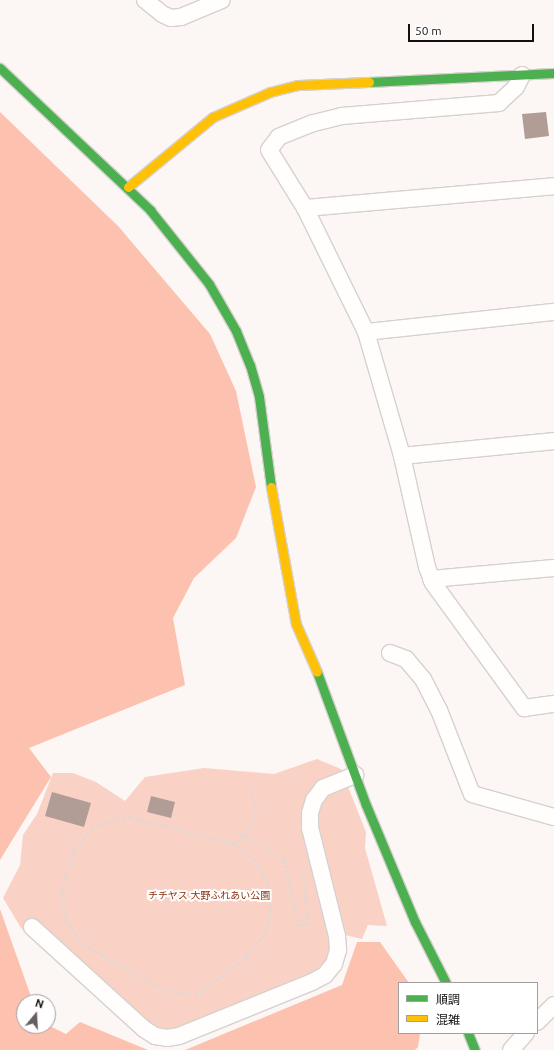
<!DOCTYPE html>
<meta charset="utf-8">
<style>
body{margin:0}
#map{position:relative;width:554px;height:1050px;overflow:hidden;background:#fcf6f4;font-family:Ubuntu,"Noto Sans JP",sans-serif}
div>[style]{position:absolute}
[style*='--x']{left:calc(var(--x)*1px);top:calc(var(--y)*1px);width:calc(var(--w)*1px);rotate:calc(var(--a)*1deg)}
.green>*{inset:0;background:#fad2c5}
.forest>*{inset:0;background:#fcc2af}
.building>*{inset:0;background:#b19d96}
.path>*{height:2.5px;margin-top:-1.25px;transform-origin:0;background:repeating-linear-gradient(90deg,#dbd9d8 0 2px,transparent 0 5px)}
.roads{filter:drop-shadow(1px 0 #d6d1cf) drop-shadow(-1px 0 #d6d1cf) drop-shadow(0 1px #d6d1cf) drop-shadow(0 -1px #d6d1cf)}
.street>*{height:16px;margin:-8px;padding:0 8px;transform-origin:8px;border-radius:8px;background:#fffefd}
.fast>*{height:9px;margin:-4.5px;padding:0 4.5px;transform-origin:4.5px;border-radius:4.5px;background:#4caf50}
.slow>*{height:9px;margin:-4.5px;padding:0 4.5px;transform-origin:4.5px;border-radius:4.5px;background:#ffc107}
span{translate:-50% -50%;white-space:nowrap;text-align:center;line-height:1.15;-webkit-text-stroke:4px #fff;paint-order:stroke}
.park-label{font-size:10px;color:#893010}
.legend{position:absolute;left:398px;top:982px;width:140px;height:52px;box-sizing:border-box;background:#fff;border:1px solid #a19f9f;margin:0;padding:5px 7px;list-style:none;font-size:12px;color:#14100f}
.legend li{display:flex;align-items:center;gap:8px;height:20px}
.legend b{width:20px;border:1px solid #a19f9f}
.north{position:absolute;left:16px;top:994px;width:40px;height:40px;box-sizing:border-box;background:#fff;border:1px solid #a19f9f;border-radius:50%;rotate:18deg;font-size:11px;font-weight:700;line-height:16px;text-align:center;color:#14100f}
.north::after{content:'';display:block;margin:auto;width:14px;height:18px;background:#65605f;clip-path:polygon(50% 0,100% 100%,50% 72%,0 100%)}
.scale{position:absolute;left:408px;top:24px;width:126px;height:18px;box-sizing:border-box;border:2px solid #14100f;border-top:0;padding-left:5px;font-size:12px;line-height:14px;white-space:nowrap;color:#14100f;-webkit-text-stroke:3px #fff;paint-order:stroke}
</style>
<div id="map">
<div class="green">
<i style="clip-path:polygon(317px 759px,341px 769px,366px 832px,365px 848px,387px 926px,368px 925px,362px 939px,345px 935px,346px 951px,341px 967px,330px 981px,316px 989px,181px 1043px,140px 1035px,21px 928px,3px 898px,20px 865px,23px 835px,37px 814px,53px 773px,73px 773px,96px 782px,125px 801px,145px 777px,204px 768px,274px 774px)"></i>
</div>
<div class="forest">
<i style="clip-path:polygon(0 112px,118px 226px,210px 334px,236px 391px,256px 487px,236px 538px,194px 578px,173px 618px,185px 685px,29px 748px,51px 777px,0 860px)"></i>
<i style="clip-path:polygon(0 909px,33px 1002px,24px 1002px,24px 1026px,48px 1025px,66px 1034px,80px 1022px,148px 1050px,0 1050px)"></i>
<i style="clip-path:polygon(357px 942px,380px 942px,409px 983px,399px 983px,399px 1033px,420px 1033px,418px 1047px,415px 1050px,185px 1050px,342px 985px)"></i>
</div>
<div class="building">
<i style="clip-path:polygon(546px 112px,549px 136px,525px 139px,522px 114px)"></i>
<i style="clip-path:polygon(52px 792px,91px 803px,84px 827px,45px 816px)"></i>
<i style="clip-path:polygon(151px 796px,175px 802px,171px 818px,147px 812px)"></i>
</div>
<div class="path">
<i style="--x:131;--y:817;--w:105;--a:14.3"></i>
<i style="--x:233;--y:843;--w:26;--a:37"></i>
<i style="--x:254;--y:859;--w:29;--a:61"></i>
<i style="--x:268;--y:884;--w:27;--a:84"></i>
<i style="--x:271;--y:911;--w:26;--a:106"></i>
<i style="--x:264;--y:936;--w:28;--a:131"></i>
<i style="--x:246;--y:957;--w:56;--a:141.5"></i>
<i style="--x:202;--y:992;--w:13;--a:167"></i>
<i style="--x:189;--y:995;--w:25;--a:-169"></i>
<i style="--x:164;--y:990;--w:94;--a:-150.7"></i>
<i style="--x:82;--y:944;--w:28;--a:-125"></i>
<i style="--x:66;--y:921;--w:27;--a:-100"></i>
<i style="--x:61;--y:894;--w:46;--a:-73.5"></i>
<i style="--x:74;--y:850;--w:28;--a:-49"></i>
<i style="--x:92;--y:829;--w:28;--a:-23"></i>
<i style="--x:118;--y:818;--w:13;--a:-4"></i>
<i style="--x:243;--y:835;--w:15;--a:-53"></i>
<i style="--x:252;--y:823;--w:10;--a:-73"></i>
<i style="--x:255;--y:813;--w:23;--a:-100"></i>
<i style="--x:233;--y:843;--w:16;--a:-35"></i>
<i style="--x:246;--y:834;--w:47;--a:34.7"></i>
<i style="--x:285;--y:861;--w:66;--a:77.7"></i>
<i style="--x:299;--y:925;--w:9;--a:-6"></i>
<i style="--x:308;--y:924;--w:50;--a:-95.7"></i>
</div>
<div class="roads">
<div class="street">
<i style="--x:145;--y:0;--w:22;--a:39"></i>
<i style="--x:162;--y:14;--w:10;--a:24"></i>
<i style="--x:171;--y:18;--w:10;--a:-6"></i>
<i style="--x:181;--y:17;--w:44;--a:-22.5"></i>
<i style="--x:522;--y:75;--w:13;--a:117"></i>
<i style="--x:516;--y:87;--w:23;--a:137"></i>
<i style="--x:499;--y:103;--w:158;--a:175.3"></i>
<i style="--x:342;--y:116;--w:30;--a:166"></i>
<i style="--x:313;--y:123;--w:37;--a:158"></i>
<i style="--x:279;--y:137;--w:16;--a:128"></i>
<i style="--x:269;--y:150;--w:68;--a:58.2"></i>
<i style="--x:305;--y:208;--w:138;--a:63.8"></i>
<i style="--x:366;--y:332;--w:129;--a:73.8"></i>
<i style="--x:402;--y:456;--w:114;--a:77.3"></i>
<i style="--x:427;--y:567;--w:17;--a:69"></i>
<i style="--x:433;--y:583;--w:155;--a:53.9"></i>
<i style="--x:524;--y:708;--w:30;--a:-8"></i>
<i style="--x:305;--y:208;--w:250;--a:-5"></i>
<i style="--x:366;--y:332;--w:189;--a:-6.1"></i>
<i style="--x:402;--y:456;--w:153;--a:-5.6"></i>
<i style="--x:431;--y:579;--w:123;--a:-5.1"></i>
<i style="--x:390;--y:653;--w:17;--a:21"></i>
<i style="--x:406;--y:659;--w:26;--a:50"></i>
<i style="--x:423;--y:679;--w:35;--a:63"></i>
<i style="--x:439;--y:710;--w:90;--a:68.6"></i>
<i style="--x:472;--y:794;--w:85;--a:15.7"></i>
<i style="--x:32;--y:927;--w:151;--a:42.3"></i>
<i style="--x:144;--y:1029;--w:13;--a:32"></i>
<i style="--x:155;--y:1036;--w:12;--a:9"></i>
<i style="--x:167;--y:1038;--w:12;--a:-9"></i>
<i style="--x:179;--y:1036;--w:144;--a:-22.1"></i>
<i style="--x:312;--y:982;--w:15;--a:-28"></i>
<i style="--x:325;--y:975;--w:14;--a:-51"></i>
<i style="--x:334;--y:964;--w:15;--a:-74"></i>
<i style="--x:338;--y:950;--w:14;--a:-94"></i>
<i style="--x:337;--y:936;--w:111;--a:-104"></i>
<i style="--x:310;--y:828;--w:15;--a:-90"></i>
<i style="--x:310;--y:813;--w:14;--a:-73"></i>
<i style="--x:314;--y:800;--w:15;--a:-53"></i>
<i style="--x:323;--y:788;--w:35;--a:-22"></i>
<i style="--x:537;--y:1022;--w:24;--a:-45"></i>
<i style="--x:511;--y:1050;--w:23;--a:-49"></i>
</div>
<div class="fast">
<i style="--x:0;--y:68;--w:207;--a:43.4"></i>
<i style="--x:150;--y:210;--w:95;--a:51.4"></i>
<i style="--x:209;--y:284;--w:54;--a:60.1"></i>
<i style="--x:236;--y:331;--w:37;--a:68"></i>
<i style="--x:250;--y:365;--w:33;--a:74"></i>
<i style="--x:259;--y:397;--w:91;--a:82.4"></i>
<i style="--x:369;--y:82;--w:185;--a:-2.8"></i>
<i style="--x:317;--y:672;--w:142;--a:69.8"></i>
<i style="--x:366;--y:805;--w:127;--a:67.3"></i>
<i style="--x:415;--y:922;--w:68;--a:63.1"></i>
<i style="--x:468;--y:1033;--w:18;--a:68"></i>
</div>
<div class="slow">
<i style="--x:128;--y:187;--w:110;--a:-39.5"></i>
<i style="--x:213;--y:117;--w:62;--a:-23.7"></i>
<i style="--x:270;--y:92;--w:29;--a:-14"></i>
<i style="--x:298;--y:85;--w:71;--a:-2.4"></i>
<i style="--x:271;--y:487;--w:139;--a:79.7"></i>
<i style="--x:296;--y:624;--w:52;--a:66.4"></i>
</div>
</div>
<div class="park-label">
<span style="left:209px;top:896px">チチヤス 大野ふれあい公園</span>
</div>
<ul class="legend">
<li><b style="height:5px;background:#4caf50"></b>順調</li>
<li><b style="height:5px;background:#ffc107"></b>混雑</li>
</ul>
<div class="north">N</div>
<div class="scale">50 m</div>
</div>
